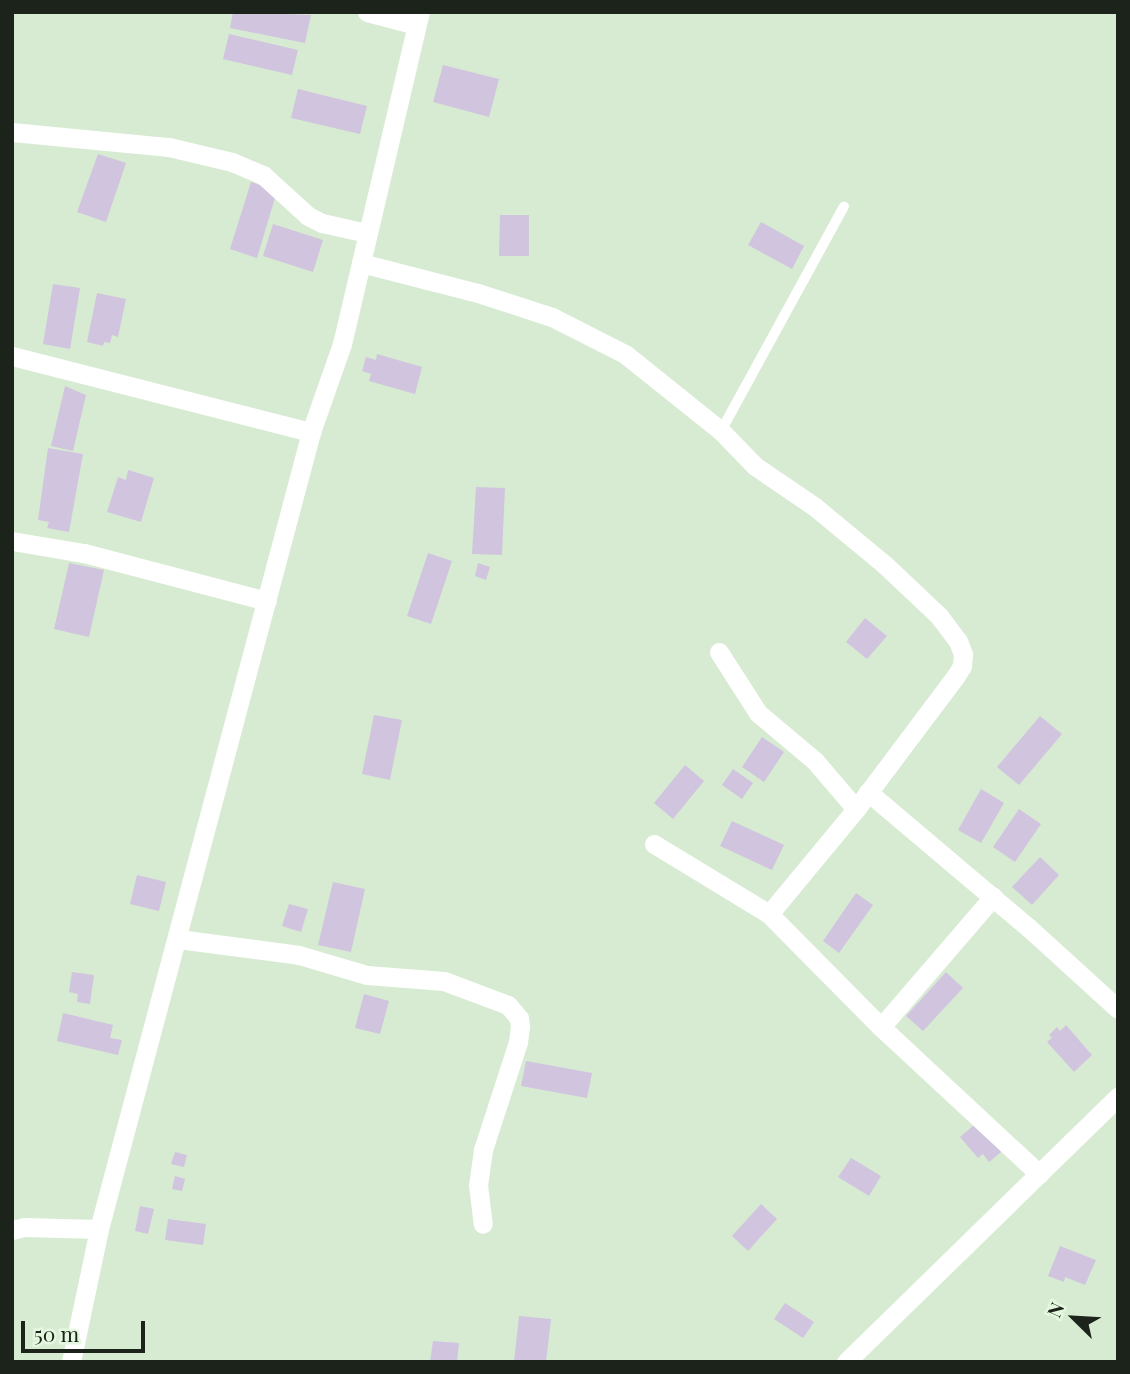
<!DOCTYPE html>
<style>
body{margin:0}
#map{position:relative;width:1130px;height:1374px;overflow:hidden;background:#d7ebd2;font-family:"Playfair Display",serif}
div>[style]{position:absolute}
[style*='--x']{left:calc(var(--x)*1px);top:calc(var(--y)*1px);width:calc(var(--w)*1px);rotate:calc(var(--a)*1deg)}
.building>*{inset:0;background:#d0c4df}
.lane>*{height:10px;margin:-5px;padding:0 5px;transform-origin:5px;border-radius:5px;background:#fff}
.street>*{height:19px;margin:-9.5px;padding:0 9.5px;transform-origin:9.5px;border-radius:9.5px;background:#fff}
span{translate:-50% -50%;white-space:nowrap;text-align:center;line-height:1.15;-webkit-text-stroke:6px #e4f8df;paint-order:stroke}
.frame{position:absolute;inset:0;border:14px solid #1c231a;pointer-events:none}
.north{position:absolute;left:1039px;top:1283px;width:70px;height:70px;-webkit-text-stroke:5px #e4f8df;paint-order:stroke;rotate:294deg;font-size:19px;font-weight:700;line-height:28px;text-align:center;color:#1c231a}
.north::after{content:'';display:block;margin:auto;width:24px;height:32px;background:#1c231a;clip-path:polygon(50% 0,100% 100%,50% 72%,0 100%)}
.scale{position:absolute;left:21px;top:1321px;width:124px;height:32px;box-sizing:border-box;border:4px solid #1c231a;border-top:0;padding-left:9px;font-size:21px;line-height:24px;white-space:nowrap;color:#1c231a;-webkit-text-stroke:5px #e4f8df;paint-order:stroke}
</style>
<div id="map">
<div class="building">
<i style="clip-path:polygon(233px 12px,311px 15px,305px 43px,230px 28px)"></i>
<i style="clip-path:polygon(229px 34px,298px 50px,292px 75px,223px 59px)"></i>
<i style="clip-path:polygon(443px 65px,499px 79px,489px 117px,433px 102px)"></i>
<i style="clip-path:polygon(298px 89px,367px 106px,360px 134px,291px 118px)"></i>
<i style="clip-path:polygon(98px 154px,126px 163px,106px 222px,77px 212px)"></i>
<i style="clip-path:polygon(251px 182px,277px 191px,257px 258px,230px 249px)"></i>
<i style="clip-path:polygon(500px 215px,529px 215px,529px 256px,499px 256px)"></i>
<i style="clip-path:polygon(761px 222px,804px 246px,792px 269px,748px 245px)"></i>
<i style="clip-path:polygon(273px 224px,323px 240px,313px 272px,263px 256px)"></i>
<i style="clip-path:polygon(53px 284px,80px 288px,70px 349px,43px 344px)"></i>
<i style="clip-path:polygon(97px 293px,126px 299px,118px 337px,112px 335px,110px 343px,104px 342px,103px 346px,87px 342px)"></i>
<i style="clip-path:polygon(377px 354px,422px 367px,415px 394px,369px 381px,371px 374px,362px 371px,366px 357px,376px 360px)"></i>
<i style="clip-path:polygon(65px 386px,86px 395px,73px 451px,51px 446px)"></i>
<i style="clip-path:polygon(48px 448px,83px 454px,69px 532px,47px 528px,49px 522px,38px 520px)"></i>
<i style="clip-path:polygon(128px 470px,154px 478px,141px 522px,107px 512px,118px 477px,126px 480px)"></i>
<i style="clip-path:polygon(476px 487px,505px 488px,502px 555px,472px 554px)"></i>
<i style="clip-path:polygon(428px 553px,452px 561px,431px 624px,407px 616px)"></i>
<i style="clip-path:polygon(69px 563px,104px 570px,89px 637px,54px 629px)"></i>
<i style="clip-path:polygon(478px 563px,490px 567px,486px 580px,475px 576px)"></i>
<i style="clip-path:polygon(865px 618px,887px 636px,867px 659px,846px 642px)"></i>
<i style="clip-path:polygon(374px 715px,402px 720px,390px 780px,362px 774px)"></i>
<i style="clip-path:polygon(1040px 716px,1062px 734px,1019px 785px,997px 767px)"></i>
<i style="clip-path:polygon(762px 737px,784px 752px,764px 782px,742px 767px)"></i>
<i style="clip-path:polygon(685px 765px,704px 781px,673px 819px,654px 803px)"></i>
<i style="clip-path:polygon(733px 769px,753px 783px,742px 799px,722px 785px)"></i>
<i style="clip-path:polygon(981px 789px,1004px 803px,981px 843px,958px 830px)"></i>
<i style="clip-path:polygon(1019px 809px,1041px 824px,1015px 862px,993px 847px)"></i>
<i style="clip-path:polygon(732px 821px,784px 845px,772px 870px,720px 846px)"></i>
<i style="clip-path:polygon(1040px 857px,1059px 875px,1032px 905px,1012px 887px)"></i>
<i style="clip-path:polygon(137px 875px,166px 882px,159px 911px,130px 904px)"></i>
<i style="clip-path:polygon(333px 882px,365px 889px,351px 952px,318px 945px)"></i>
<i style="clip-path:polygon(856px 893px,873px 905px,839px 953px,823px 941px)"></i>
<i style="clip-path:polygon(289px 904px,308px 909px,301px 932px,282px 926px)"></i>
<i style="clip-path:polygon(72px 972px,94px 975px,90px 1004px,77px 1002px,78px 994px,69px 992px)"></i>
<i style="clip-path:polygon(946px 972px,963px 988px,923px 1031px,906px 1016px)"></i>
<i style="clip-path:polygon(364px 994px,389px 1001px,380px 1034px,355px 1028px)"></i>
<i style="clip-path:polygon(63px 1013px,113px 1025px,110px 1038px,122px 1040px,118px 1055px,57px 1041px)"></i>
<i style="clip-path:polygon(1066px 1025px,1092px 1055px,1074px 1072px,1047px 1042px,1052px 1038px,1049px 1035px,1057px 1027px,1060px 1031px)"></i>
<i style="clip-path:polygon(526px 1061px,592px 1073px,587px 1098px,521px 1086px)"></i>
<i style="clip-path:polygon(980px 1120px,1001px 1152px,989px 1162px,983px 1154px,978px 1158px,960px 1137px)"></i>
<i style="clip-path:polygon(175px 1152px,187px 1155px,184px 1167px,171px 1164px)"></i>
<i style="clip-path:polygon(851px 1158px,881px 1176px,869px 1196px,838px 1177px)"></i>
<i style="clip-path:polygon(175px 1176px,185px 1179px,182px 1191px,172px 1189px)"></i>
<i style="clip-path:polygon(761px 1204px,777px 1219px,748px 1251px,732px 1236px)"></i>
<i style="clip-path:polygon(140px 1206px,154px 1209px,148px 1234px,135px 1231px)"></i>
<i style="clip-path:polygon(168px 1219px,206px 1224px,203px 1245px,165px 1240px)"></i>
<i style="clip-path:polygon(1060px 1246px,1096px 1260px,1085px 1285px,1065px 1277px,1064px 1282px,1048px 1276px)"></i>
<i style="clip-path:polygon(785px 1303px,814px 1322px,803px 1338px,774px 1319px)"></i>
<i style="clip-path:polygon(519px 1316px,551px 1319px,546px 1362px,514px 1362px)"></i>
<i style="clip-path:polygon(433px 1341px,459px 1343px,457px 1362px,430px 1362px)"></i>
</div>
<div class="lane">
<i style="--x:721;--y:431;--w:256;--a:-61.3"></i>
</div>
<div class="street">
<i style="--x:367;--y:12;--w:51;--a:14.9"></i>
<i style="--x:12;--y:132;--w:158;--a:5.5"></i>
<i style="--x:169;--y:147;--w:65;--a:13.4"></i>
<i style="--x:232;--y:162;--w:34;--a:23"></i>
<i style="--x:263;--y:175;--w:61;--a:42.3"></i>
<i style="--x:308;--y:216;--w:16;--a:27"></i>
<i style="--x:322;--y:223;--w:46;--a:12.5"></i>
<i style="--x:361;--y:263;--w:121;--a:14.4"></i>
<i style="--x:478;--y:293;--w:78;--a:18"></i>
<i style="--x:552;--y:317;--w:82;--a:26.9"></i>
<i style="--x:625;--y:354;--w:123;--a:38.7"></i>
<i style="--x:721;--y:431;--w:49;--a:45.8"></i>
<i style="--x:755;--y:466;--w:73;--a:34.3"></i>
<i style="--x:815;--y:507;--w:89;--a:39.6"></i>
<i style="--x:884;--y:564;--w:76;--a:43.4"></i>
<i style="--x:939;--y:616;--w:31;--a:53"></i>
<i style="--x:958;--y:641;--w:14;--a:69"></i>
<i style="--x:963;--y:654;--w:12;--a:95"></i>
<i style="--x:962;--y:666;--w:13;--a:122"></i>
<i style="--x:955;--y:677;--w:165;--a:126.9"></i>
<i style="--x:856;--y:809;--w:136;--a:129.6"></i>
<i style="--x:12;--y:356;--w:309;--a:14.3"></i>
<i style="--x:12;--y:541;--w:73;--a:9.5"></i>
<i style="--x:84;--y:553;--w:189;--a:14.7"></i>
<i style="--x:719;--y:652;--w:72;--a:57.4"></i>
<i style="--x:758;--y:713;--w:75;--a:40.1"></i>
<i style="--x:815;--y:761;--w:63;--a:49.5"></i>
<i style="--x:868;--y:792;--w:211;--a:40.2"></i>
<i style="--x:1029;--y:928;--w:120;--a:42.3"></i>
<i style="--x:654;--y:844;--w:135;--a:31.3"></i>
<i style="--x:769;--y:914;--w:159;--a:45.3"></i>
<i style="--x:881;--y:1027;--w:216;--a:42.9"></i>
<i style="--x:178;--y:939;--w:122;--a:7.5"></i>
<i style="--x:299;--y:955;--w:71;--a:16.4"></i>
<i style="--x:367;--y:975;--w:77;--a:4.5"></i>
<i style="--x:444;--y:981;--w:68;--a:20.6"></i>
<i style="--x:508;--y:1005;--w:17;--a:50"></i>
<i style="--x:519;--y:1018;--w:8;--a:83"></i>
<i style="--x:520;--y:1026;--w:16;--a:97"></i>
<i style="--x:518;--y:1042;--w:114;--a:108"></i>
<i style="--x:483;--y:1150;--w:35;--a:98"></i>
<i style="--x:478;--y:1185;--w:39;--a:83"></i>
<i style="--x:881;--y:1027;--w:172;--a:-49.3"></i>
<i style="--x:12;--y:1230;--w:12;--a:-14"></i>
<i style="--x:24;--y:1227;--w:75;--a:1.5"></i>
<i style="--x:71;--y:1362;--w:136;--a:-78.1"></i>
<i style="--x:99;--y:1229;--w:825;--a:-75.1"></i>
<i style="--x:311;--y:432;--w:93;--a:-70.6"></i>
<i style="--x:342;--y:344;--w:341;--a:-76.8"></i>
<i style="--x:846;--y:1362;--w:380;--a:-44.3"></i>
</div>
<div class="frame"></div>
<div class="north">N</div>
<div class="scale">50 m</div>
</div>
